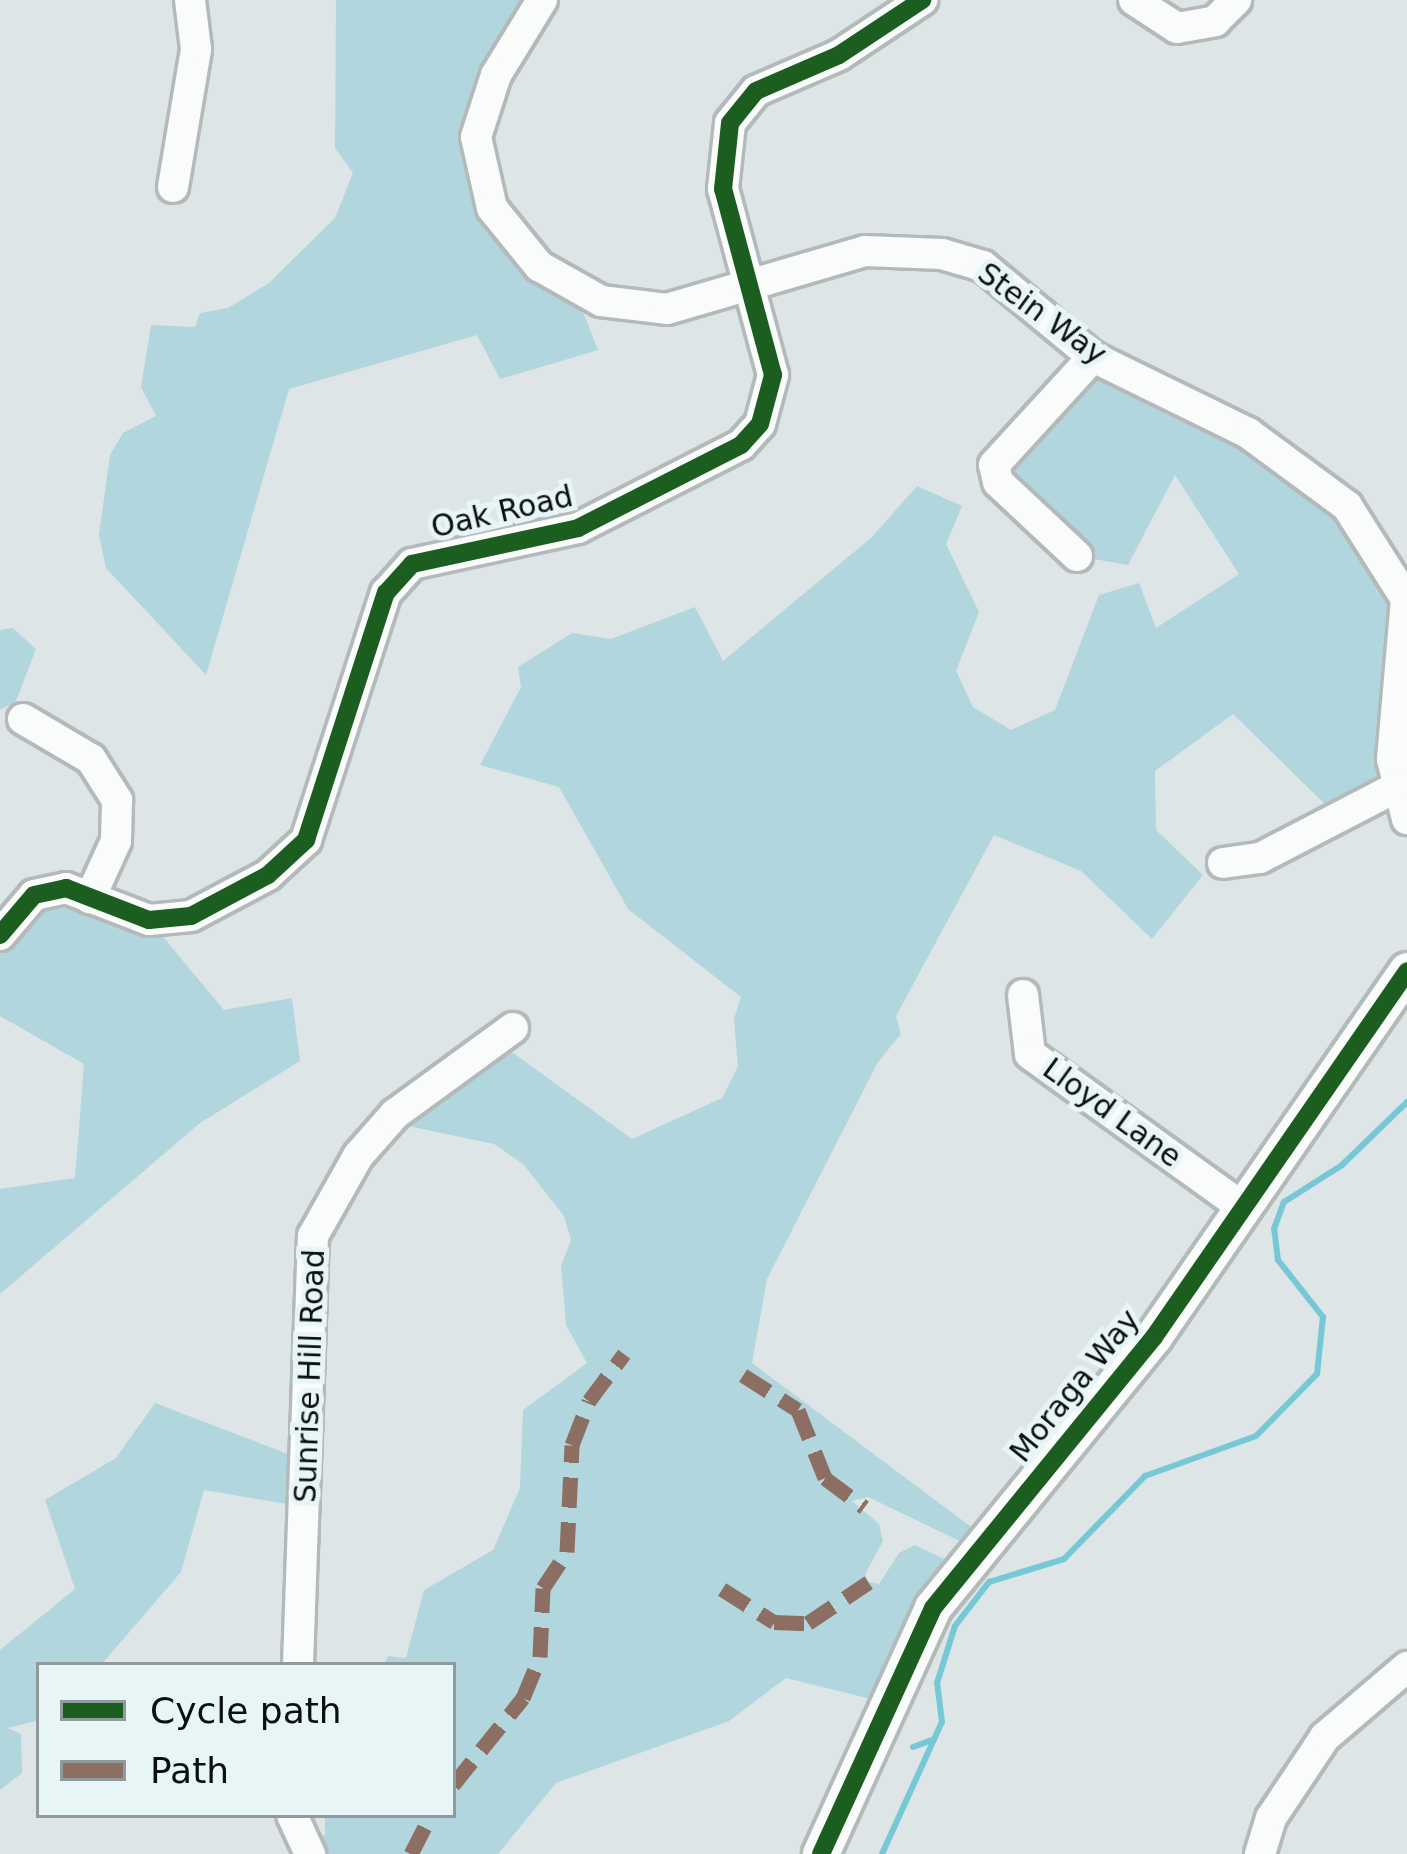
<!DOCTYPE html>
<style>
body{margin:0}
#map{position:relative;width:1407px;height:1854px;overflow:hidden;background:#dee5e6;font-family:"DejaVu Sans",sans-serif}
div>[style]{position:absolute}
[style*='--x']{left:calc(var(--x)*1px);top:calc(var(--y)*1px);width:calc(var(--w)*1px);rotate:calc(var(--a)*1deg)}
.green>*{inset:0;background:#b1d6dd}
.stream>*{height:6px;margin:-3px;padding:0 3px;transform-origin:3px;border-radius:3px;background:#76c8d7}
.roads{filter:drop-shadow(3px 0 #b4b9b9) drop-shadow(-3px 0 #b4b9b9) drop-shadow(0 3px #b4b9b9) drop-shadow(0 -3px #b4b9b9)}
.minor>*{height:30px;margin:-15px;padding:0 15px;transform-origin:15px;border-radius:15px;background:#fafbfb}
.major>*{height:36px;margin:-18px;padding:0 18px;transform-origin:18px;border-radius:18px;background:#fafbfb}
.quiet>*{height:15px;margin-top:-7.5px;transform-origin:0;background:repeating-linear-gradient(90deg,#8d6e63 0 30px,transparent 0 45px)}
.cycleway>*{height:18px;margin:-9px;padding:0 9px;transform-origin:9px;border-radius:9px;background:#1b5e20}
span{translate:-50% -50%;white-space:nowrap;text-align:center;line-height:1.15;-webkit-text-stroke:10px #e8f5f7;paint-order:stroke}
.street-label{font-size:30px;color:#0b0f10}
.legend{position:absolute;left:36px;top:1662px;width:420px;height:156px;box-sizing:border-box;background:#e8f5f7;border:3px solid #90999b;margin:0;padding:15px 21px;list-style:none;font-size:36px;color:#0b0f10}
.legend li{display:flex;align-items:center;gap:24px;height:60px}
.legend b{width:60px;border:3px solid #90999b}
</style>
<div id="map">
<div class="green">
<i style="clip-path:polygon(336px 0,527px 0,473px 88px,469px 163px,578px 299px,598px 350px,500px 379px,477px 335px,289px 389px,206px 675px,106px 568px,99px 535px,110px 455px,123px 433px,156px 416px,141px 387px,151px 325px,195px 327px,200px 313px,228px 308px,269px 283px,335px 218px,353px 173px,335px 148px)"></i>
<i style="clip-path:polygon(1093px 357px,1315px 483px,1406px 599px,1395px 788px,1338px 817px,1233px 714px,1155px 771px,1156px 830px,1203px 875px,1152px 939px,1081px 871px,994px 835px,896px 1016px,901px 1034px,878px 1062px,767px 1279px,752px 1363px,982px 1535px,966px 1544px,868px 1497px,852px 1501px,879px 1524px,883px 1541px,865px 1574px,869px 1582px,879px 1584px,899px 1553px,915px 1545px,944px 1559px,887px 1703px,786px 1678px,729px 1721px,556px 1783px,498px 1854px,310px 1854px,325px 1834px,325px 1815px,453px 1815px,453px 1665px,384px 1665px,388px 1656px,406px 1658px,424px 1590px,493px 1550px,520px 1488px,523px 1410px,587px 1363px,566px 1325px,561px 1266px,571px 1240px,564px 1216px,523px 1164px,494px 1144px,403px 1125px,467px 1067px,512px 1052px,632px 1139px,722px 1098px,738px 1066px,734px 1019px,741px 997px,628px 909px,559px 787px,480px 765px,521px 687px,518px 667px,572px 633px,611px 639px,695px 607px,723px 661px,871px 538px,917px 486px,962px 506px,946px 544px,979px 612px,956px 671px,973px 707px,1011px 730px,1055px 710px,1099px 595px,1139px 583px,1156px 628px,1239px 574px,1175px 475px,1128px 565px,1077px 556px,998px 482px)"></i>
<i style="clip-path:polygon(13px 628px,36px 649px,16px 701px,0 710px,0 630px)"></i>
<i style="clip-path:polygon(34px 895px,149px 920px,224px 1010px,292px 998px,300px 1061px,200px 1123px,0 1294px,0 1189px,75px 1178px,84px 1064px,0 1016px,0 935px)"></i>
<i style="clip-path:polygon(155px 1403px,306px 1461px,305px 1507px,204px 1490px,181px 1572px,101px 1665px,39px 1665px,39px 1720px,8px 1728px,21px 1734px,22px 1773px,0 1790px,0 1650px,75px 1589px,45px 1500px,116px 1458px)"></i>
</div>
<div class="stream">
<i style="--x:913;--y:1747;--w:20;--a:-20"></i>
<i style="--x:882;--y:1854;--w:145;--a:-65.6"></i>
<i style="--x:942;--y:1722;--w:39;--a:-97"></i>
<i style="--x:937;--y:1683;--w:60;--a:-72.5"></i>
<i style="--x:955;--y:1626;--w:56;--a:-52.3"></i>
<i style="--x:989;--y:1582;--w:78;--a:-17"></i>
<i style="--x:1064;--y:1559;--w:116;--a:-45.7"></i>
<i style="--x:1145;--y:1476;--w:118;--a:-19.8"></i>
<i style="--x:1256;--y:1436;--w:87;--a:-45.5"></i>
<i style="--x:1317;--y:1374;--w:57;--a:-84"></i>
<i style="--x:1323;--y:1317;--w:73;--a:-128.3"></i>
<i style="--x:1278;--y:1260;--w:31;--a:-97"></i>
<i style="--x:1274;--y:1229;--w:29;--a:-70"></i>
<i style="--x:1284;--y:1202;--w:69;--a:-32.5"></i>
<i style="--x:1342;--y:1165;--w:91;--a:-44.1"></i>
</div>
<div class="roads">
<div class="minor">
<i style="--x:542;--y:0;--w:88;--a:121.5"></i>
<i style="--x:496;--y:75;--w:65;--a:107.9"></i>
<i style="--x:476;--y:137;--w:73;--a:77.3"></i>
<i style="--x:492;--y:208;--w:75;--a:51"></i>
<i style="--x:539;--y:266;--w:71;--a:29.4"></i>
<i style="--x:601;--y:301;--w:66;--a:6.9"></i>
<i style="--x:667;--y:309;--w:206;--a:-16.3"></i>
<i style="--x:865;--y:251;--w:77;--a:2.2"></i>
<i style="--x:942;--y:254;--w:43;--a:16.3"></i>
<i style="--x:983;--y:266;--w:143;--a:39.6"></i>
<i style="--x:1093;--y:357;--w:173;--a:26.1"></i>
<i style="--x:1248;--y:433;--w:123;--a:36.4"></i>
<i style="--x:1347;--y:506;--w:110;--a:57.6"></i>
<i style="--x:1406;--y:599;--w:161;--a:95"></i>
<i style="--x:1392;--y:759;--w:62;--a:76"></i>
<i style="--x:1134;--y:0;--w:51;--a:33.1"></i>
<i style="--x:1177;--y:28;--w:39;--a:-10"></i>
<i style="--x:1215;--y:21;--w:30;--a:-45"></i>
<i style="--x:173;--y:187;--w:140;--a:-80.5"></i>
<i style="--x:196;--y:49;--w:49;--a:-97"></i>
<i style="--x:1077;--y:556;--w:108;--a:-136.9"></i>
<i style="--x:998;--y:482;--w:17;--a:-103"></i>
<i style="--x:994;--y:465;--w:147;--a:-47.5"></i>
<i style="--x:23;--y:719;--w:79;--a:30.5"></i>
<i style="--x:91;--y:759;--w:49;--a:57.6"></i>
<i style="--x:117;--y:800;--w:41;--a:91.4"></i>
<i style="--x:116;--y:841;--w:63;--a:114.5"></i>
<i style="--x:1223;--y:863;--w:37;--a:-8"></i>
<i style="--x:1260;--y:858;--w:152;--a:-27.4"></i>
<i style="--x:0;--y:935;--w:52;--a:-49.6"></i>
<i style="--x:34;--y:895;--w:33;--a:-12"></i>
<i style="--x:66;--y:888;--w:89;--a:21.1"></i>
<i style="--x:149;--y:920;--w:42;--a:-5.4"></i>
<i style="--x:191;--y:916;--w:87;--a:-28"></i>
<i style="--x:268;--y:875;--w:52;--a:-42.6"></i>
<i style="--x:306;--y:840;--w:260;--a:-72.1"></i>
<i style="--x:386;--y:593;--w:39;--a:-48"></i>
<i style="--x:412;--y:564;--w:170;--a:-12.2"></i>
<i style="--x:578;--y:528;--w:183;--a:-27"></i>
<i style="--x:741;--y:445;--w:28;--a:-48"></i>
<i style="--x:760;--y:424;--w:51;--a:-75.1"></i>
<i style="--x:773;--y:375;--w:193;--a:-105"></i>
<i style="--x:723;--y:189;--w:66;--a:-83.9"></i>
<i style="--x:730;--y:123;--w:41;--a:-50.9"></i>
<i style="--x:756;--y:91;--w:90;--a:-23.4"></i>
<i style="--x:839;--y:55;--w:100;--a:-33.5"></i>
<i style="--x:1023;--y:995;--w:59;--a:83.2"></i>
<i style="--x:1030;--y:1054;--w:260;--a:35.8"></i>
<i style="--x:298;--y:1665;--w:429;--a:-88"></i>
<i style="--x:313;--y:1236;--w:92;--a:-60.6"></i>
<i style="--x:358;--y:1156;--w:56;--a:-48.6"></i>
<i style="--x:395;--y:1114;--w:146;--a:-36.1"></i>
<i style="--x:292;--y:1815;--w:43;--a:65.2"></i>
<i style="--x:1260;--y:1854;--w:38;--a:-73"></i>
<i style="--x:1271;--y:1818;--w:97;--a:-56.3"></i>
<i style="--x:1325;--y:1737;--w:108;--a:-40.5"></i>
</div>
<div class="major">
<i style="--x:821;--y:1854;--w:270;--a:-65.5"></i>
<i style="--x:933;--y:1608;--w:350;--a:-50.8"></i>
<i style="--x:1154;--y:1337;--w:445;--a:-55.3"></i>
</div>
</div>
<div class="quiet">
<i style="--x:743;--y:1375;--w:65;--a:32.5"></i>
<i style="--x:798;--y:1410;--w:73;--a:68.3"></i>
<i style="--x:825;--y:1478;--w:49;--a:36.6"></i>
<i style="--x:722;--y:1589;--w:62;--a:32.4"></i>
<i style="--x:774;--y:1622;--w:34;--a:2"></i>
<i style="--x:808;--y:1623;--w:73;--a:-33.9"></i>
<i style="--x:453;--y:1785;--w:112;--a:-51.2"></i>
<i style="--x:523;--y:1698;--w:44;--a:-67.5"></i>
<i style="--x:540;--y:1657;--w:69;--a:-87.5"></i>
<i style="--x:543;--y:1588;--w:43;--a:-56.3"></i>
<i style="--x:567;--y:1552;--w:107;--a:-87.3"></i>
<i style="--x:572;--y:1445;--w:47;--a:-68.9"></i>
<i style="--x:589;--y:1401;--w:59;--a:-53.3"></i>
<i style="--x:411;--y:1854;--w:44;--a:-62.9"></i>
</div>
<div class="cycleway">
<i style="--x:0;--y:935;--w:52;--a:-49.6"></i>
<i style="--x:34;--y:895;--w:33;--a:-12"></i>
<i style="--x:66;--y:888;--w:89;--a:21.1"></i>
<i style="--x:149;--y:920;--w:42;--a:-5.4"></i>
<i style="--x:191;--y:916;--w:87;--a:-28"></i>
<i style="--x:268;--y:875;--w:52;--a:-42.6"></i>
<i style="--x:306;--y:840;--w:260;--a:-72.1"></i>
<i style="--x:386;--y:593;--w:39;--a:-48"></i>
<i style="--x:412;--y:564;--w:170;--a:-12.2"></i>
<i style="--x:578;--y:528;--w:183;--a:-27"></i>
<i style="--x:741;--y:445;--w:28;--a:-48"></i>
<i style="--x:760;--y:424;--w:51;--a:-75.1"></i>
<i style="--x:773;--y:375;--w:193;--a:-105"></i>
<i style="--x:723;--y:189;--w:66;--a:-83.9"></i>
<i style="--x:730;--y:123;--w:41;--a:-50.9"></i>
<i style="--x:756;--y:91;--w:90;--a:-23.4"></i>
<i style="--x:839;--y:55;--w:100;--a:-33.5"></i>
<i style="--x:821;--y:1854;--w:270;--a:-65.5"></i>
<i style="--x:933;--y:1608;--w:350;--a:-50.8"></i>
<i style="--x:1154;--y:1337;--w:445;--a:-55.3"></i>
</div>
<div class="street-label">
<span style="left:1042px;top:314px;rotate:36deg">Stein Way</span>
<span style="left:502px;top:512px;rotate:-13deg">Oak Road</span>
<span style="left:1112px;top:1113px;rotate:36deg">Lloyd Lane</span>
<span style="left:310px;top:1376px;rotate:-88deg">Sunrise Hill Road</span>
<span style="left:1075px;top:1386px;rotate:-51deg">Moraga Way</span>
</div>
<ul class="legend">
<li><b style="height:15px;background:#1b5e20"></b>Cycle path</li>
<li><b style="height:15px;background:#8d6e63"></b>Path</li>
</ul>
</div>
